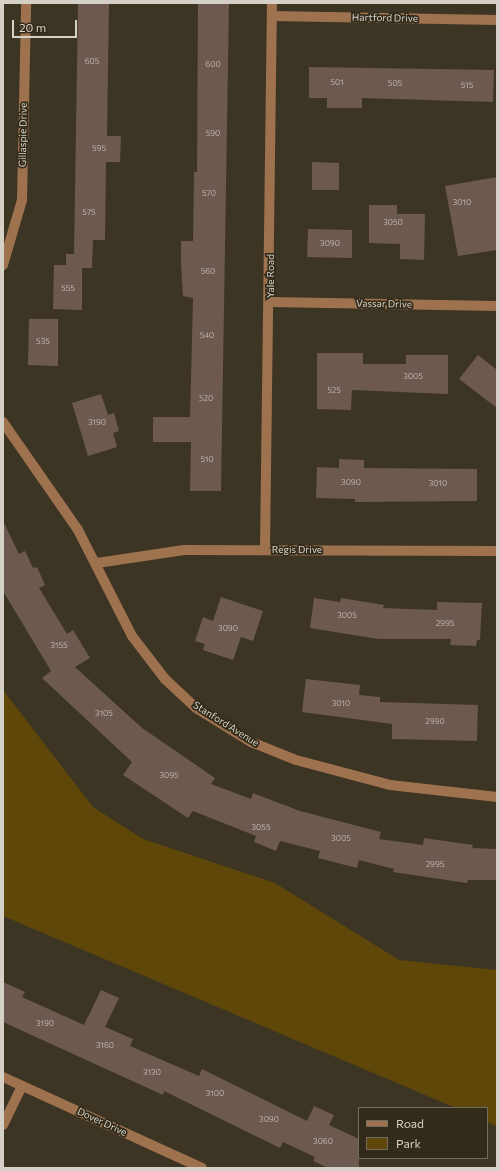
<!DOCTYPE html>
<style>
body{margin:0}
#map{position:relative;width:500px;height:1171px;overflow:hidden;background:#3d3524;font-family:Commissioner,sans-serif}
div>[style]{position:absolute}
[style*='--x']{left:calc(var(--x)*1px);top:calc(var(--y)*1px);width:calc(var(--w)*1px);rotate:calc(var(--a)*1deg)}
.green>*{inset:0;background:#5e4708}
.building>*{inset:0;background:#6d5950}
.minor>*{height:10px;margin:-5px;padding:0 5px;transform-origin:5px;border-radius:5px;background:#9e714f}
span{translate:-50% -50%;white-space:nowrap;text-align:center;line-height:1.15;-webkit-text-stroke:3.5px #322b1a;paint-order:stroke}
.number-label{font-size:8px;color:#bcb3a9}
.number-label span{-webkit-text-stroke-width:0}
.street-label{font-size:10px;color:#d6d1c7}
.frame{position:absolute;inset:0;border:4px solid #d6d1c7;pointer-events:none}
.legend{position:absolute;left:358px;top:1107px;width:130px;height:52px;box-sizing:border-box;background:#322b1a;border:1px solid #746d5f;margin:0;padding:5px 7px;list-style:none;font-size:12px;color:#d6d1c7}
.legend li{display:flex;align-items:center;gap:8px;height:20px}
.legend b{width:20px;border:1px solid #746d5f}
.scale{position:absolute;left:12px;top:20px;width:65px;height:18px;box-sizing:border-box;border:2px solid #d6d1c7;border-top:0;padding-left:5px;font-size:12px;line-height:14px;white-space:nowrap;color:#d6d1c7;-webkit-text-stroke:3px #322b1a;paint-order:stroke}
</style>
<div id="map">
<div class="green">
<i style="clip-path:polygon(3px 690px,93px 807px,143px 839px,275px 883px,399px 960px,497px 970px,497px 1127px,487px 1122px,487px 1108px,456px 1108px,3px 916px)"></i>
</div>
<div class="building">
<i style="clip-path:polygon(78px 3px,109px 3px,107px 136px,121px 136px,120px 162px,106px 162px,105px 240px,93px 240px,92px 268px,82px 268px,82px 310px,53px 309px,54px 265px,66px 265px,66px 254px,74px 254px)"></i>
<i style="clip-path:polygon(198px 3px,229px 3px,221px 491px,190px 491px,191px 442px,153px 442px,153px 417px,190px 417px,193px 298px,183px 296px,181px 265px,181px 241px,193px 241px,194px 172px,197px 172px)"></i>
<i style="clip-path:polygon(309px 67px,494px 70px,493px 102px,362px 98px,362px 108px,327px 108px,327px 98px,309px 98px)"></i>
<i style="clip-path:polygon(312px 162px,339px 163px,339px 190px,312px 190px)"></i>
<i style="clip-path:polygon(497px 177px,497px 250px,458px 256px,445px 186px)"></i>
<i style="clip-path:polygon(369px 205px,397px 205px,397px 214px,425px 214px,424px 260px,400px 259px,400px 244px,369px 243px)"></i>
<i style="clip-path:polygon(308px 229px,352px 230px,352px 258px,307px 257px)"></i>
<i style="clip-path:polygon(29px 319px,58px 319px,58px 366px,28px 365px)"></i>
<i style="clip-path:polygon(317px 353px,363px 353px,363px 364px,406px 364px,406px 355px,448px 355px,448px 394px,352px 390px,351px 410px,317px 409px)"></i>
<i style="clip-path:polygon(478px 355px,497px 370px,497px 408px,459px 379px)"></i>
<i style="clip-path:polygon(101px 394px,108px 415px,114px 413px,119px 431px,113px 433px,117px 447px,88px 456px,72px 403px)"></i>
<i style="clip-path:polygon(339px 459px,364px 460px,364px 468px,477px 469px,477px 501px,355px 502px,355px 499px,316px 498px,317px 467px,339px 468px)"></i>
<i style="clip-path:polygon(3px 521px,19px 554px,25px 551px,33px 568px,37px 567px,45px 585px,39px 588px,67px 634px,73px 630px,90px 658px,75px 667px,142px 728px,215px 778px,211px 784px,251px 799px,253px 793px,300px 811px,381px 832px,379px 839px,423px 845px,424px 838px,473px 845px,472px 848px,497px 849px,497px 880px,468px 880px,467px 883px,393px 872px,394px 869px,359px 860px,357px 868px,318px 858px,320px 851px,280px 841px,276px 851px,254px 842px,256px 836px,193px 811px,188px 818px,123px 775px,132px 762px,42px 678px,51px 671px,3px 591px)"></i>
<i style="clip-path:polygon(221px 597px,263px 611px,253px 641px,241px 637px,233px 660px,203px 650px,205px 644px,195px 641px,203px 617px,213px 621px)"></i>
<i style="clip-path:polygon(314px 598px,340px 602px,341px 598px,384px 605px,383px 608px,437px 610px,437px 602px,482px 603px,480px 640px,477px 640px,476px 646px,450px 645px,451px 639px,378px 639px,310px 628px)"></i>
<i style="clip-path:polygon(306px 679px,360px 685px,359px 695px,380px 697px,380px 702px,478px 705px,477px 741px,392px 739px,392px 724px,302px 712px)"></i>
<i style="clip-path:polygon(3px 982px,25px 992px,22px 997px,84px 1025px,101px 990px,119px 998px,105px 1027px,133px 1039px,130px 1046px,199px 1076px,202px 1069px,307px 1121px,314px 1106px,334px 1115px,329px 1125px,359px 1139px,359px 1168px,328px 1168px,313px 1161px,315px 1157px,283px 1142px,280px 1148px,164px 1091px,163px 1095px,3px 1022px)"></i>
</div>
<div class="minor">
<i style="--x:272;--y:16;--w:225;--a:1"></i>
<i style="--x:3;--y:265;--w:68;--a:-73.7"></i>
<i style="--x:22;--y:200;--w:197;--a:-88.8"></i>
<i style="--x:270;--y:302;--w:227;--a:1"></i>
<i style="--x:3;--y:422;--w:131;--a:55.2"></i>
<i style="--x:78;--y:530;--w:119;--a:63"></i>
<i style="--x:132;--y:636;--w:54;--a:52.5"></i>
<i style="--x:165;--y:679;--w:42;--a:43.1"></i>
<i style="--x:196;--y:708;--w:65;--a:31.7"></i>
<i style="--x:251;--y:742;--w:48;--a:21.8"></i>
<i style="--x:296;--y:760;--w:97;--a:14.9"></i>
<i style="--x:390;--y:785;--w:108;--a:6.4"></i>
<i style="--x:265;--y:549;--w:546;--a:-89.27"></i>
<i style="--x:97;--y:563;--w:88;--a:-8.5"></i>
<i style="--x:184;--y:550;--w:313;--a:0.2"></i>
<i style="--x:3;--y:1077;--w:219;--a:24.6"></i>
<i style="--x:3;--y:1125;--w:43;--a:-64"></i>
</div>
<div class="number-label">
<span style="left:92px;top:62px">605</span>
<span style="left:213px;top:65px">600</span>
<span style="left:337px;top:83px">501</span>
<span style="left:395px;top:84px">505</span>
<span style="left:467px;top:86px">515</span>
<span style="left:213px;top:134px">590</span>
<span style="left:99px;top:149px">595</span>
<span style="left:209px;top:194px">570</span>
<span style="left:462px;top:203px">3010</span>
<span style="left:89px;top:213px">575</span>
<span style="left:393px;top:223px">3050</span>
<span style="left:330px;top:244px">3090</span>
<span style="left:208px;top:272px">560</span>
<span style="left:68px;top:289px">555</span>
<span style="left:207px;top:336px">540</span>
<span style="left:43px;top:342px">535</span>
<span style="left:413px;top:377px">3005</span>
<span style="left:334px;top:391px">525</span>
<span style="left:206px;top:399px">520</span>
<span style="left:97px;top:423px">3190</span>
<span style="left:207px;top:460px">510</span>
<span style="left:351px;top:483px">3090</span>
<span style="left:438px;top:484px">3010</span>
<span style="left:347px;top:616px">3005</span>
<span style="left:445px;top:624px">2995</span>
<span style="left:228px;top:629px">3090</span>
<span style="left:59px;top:646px">3155</span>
<span style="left:341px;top:704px">3010</span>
<span style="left:104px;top:714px">3105</span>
<span style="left:435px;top:722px">2990</span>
<span style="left:169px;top:776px">3095</span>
<span style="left:261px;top:828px">3055</span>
<span style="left:341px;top:839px">3005</span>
<span style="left:435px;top:865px">2995</span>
<span style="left:45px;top:1024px">3190</span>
<span style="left:105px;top:1046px">3160</span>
<span style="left:152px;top:1073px">3130</span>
<span style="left:215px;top:1094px">3100</span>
<span style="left:269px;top:1120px">3090</span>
<span style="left:323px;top:1142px">3060</span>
</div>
<div class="street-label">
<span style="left:385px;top:18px;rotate:1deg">Hartford Drive</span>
<span style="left:23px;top:135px;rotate:-89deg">Gillaspie Drive</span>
<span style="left:271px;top:276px;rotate:-90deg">Yale Road</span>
<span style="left:384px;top:304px;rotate:1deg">Vassar Drive</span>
<span style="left:297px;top:550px">Regis Drive</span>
<span style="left:226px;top:724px;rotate:32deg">Stanford Avenue</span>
<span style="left:102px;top:1122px;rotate:25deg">Dover Drive</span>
</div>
<div class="frame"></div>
<ul class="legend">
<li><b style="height:5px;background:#9e714f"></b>Road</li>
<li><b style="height:11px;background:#5e4708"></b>Park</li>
</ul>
<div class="scale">20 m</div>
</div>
